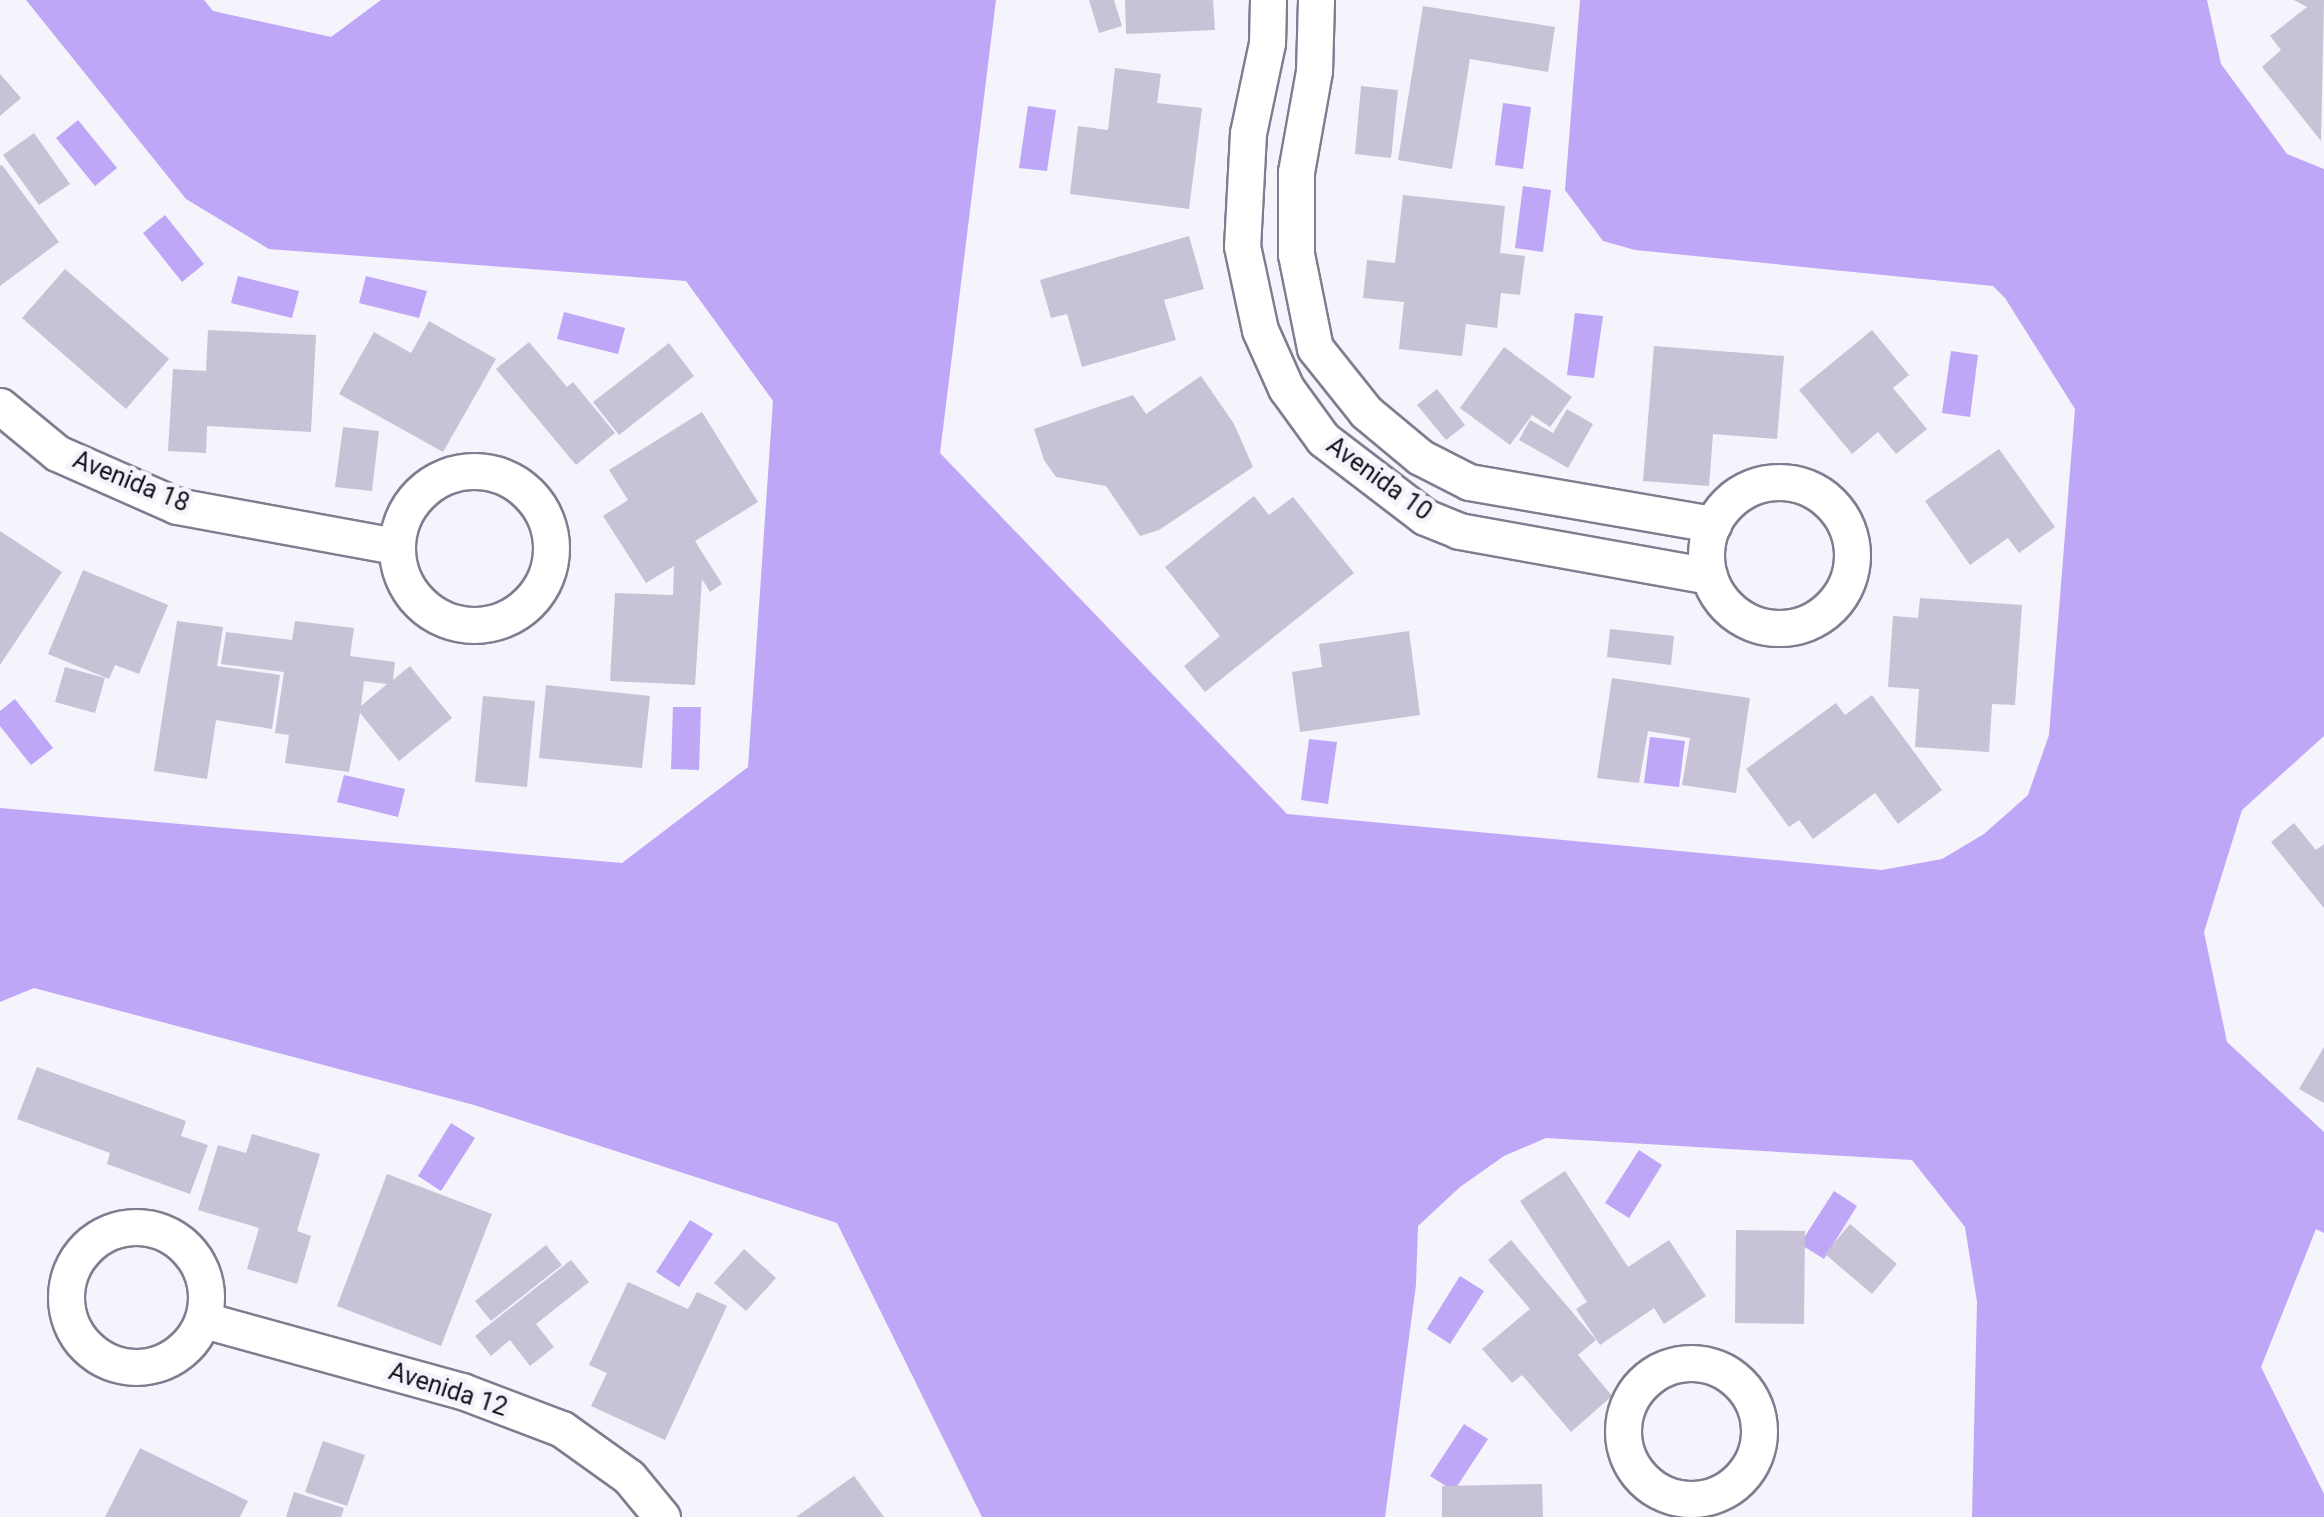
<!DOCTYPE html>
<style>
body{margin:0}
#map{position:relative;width:2324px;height:1517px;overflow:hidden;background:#f5f3fc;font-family:Roboto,sans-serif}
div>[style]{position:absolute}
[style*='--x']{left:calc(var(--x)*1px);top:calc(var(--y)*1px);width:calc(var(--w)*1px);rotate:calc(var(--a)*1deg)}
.water>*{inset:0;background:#bea7f7}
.building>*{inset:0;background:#c7c2d6}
.roads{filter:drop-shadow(2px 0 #817d90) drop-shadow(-2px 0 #817d90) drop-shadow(0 2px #817d90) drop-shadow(0 -2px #817d90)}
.street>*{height:35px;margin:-17.5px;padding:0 17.5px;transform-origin:17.5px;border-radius:17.5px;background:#fff}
.street>.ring{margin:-17.5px;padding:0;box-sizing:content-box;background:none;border:35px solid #fff;border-radius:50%}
span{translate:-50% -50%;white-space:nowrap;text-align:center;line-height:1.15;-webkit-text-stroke:9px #f5f3fc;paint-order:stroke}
.street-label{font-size:25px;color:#15131a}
</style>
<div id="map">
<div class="water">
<i style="clip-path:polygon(26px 0,204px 0,213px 11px,331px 37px,381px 0,996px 0,940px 453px,1287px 814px,1882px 870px,1942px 859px,1984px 834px,2028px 795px,2049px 735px,2075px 409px,2005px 298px,1993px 286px,1635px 250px,1603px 241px,1565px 190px,1580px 0,2207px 0,2221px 64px,2287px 154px,2324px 169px,2324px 736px,2242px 810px,2204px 932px,2227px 1042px,2324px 1132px,2324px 1233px,2316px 1229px,2261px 1367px,2324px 1494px,2324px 1517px,1972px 1517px,1977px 1302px,1965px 1227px,1912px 1160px,1546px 1138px,1504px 1156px,1460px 1187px,1418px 1226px,1416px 1285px,1385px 1517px,982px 1517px,837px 1223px,474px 1105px,34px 988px,0 1002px,0 808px,622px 863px,748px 767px,773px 401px,686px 281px,269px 249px,186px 199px)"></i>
<i style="clip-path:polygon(1503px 103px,1531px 107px,1523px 169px,1495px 165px)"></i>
<i style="clip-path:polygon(1028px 106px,1056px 110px,1047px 171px,1019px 168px)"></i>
<i style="clip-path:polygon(78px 120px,117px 168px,95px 186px,56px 138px)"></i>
<i style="clip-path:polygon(1523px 186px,1551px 190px,1543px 252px,1515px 248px)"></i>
<i style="clip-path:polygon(165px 215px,204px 264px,182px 282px,143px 233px)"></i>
<i style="clip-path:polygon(238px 276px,299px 291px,292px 318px,231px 303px)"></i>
<i style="clip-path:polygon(366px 276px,427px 291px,419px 318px,359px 303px)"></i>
<i style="clip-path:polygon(564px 312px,625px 328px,618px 354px,557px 339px)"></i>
<i style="clip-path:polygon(1575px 313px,1603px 316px,1594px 378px,1567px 375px)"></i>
<i style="clip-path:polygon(1951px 351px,1978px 355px,1970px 417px,1942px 413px)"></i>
<i style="clip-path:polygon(15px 699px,53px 748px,31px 765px,0 726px,0 711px)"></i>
<i style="clip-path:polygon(673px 707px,701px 707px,699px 770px,671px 769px)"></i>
<i style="clip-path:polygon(1650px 737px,1685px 741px,1679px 787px,1644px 783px)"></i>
<i style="clip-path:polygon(1309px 739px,1337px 742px,1328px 804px,1301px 800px)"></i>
<i style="clip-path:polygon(344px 775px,405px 789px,398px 817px,337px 802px)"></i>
<i style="clip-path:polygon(451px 1123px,475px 1138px,441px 1191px,418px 1176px)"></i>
<i style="clip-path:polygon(1639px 1150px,1662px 1165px,1629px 1218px,1605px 1203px)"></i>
<i style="clip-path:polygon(1834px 1191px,1857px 1206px,1824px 1259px,1800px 1244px)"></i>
<i style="clip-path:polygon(690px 1220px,713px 1234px,679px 1287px,656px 1272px)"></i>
<i style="clip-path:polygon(1460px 1276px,1484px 1291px,1450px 1344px,1427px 1329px)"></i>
<i style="clip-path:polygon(1464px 1424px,1488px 1439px,1454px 1491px,1430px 1476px)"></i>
</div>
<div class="building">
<i style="clip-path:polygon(1089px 0,1114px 0,1122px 26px,1099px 33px)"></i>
<i style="clip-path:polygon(1125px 0,1213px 0,1215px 30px,1126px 34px)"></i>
<i style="clip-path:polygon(2294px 0,2324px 0,2321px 141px,2262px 67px,2281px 50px,2270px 36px,2307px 7px)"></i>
<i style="clip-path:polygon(1423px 6px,1555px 27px,1548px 72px,1470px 59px,1452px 169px,1398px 160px)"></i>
<i style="clip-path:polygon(1115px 68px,1161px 74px,1157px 103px,1202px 108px,1189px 209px,1070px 194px,1078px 126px,1108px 130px)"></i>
<i style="clip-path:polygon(0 74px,21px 98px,0 116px)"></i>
<i style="clip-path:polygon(1361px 86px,1398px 90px,1391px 158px,1355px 154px)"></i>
<i style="clip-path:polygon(34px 133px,70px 184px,39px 205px,3px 155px)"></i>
<i style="clip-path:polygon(2px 165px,59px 242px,0 286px,0 166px)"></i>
<i style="clip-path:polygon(1403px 195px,1505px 206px,1500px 253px,1525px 256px,1520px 295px,1501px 293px,1497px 328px,1466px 324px,1462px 356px,1399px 349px,1404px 302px,1363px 298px,1367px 260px,1395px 263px)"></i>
<i style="clip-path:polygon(1189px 236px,1204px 289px,1164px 300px,1176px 340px,1082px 367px,1067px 314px,1051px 318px,1040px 280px)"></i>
<i style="clip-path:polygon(65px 269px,169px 359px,126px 409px,22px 318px)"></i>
<i style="clip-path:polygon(429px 321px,496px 359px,443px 452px,339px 394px,374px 332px,411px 353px)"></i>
<i style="clip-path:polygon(208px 330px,316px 335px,311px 432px,207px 426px,206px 453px,168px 451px,173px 369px,206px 371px)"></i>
<i style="clip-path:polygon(1872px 330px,1909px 375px,1893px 388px,1927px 429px,1896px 454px,1878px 432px,1852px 454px,1799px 390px)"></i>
<i style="clip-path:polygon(529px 342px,567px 387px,573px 382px,615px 433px,576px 465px,496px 369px)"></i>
<i style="clip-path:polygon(669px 343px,694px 376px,619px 435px,593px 402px)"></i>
<i style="clip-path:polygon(1654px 346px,1784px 356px,1777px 439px,1713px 434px,1709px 486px,1643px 481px)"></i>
<i style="clip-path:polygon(1504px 347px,1572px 397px,1550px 427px,1532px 415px,1510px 445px,1460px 408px)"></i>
<i style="clip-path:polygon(1201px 376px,1234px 424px,1253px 467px,1159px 530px,1140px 536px,1106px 486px,1056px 477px,1044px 460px,1034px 429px,1133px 395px,1146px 414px)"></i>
<i style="clip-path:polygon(1437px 389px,1465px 425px,1446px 440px,1417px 405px)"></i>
<i style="clip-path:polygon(1567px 409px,1593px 424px,1568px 468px,1519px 440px,1530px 420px,1553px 433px)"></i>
<i style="clip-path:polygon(702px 412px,758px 502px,695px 541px,722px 584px,710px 592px,702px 579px,695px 685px,610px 681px,615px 593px,673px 595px,674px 566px,646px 583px,603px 516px,628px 500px,609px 470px)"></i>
<i style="clip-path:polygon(343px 427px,379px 431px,372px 491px,335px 487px)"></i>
<i style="clip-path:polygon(1999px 449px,2055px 527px,2019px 553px,2008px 538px,1970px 565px,1925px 501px)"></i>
<i style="clip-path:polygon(1254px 496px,1269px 515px,1293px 497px,1354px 573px,1205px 692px,1184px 666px,1220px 636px,1165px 567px)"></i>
<i style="clip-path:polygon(0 531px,62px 572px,0 665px)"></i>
<i style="clip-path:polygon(83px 570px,168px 605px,139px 674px,115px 665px,109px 679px,48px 654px)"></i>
<i style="clip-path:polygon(1920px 598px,2022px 605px,2015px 705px,1992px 704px,1989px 752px,1915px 747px,1919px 689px,1888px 687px,1893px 616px,1918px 618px)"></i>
<i style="clip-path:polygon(177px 621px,223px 627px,217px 666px,280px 675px,272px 729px,216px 720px,207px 779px,154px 771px)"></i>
<i style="clip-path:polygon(evenodd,295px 621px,354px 628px,350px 656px,395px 662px,393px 680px,410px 666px,452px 718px,399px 761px,360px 713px,349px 772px,285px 763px,289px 735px,275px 733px,284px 672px,221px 664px,226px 632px,292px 640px,295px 621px,364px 681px,387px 684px,361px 706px,364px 681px)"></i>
<i style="clip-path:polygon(1610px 629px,1674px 636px,1671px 665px,1607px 657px)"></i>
<i style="clip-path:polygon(1409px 631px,1420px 715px,1300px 732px,1292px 672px,1322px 667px,1319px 644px)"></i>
<i style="clip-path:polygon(65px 667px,105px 678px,95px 713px,55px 702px)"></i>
<i style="clip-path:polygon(1612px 678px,1750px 698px,1736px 793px,1682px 785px,1690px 738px,1648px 731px,1639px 783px,1597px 778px)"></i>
<i style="clip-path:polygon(546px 685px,650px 696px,642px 768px,539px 758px)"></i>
<i style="clip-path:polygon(1872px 695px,1942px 790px,1898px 824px,1875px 793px,1813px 839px,1799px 820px,1789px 827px,1746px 769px,1836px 703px,1845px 715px)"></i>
<i style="clip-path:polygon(483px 696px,535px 701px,527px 787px,475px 782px)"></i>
<i style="clip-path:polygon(2294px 823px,2316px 850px,2324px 844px,2324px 908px,2271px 842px)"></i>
<i style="clip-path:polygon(2324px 1047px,2324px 1103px,2299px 1089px)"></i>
<i style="clip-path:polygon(37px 1067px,186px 1121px,181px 1136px,208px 1145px,190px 1194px,107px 1164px,110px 1153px,17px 1119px)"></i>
<i style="clip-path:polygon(252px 1134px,320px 1154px,297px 1231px,311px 1236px,297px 1284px,247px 1269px,259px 1228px,198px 1210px,218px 1145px,246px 1153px)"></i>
<i style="clip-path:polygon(1565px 1171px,1628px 1267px,1669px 1240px,1706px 1296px,1664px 1324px,1654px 1308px,1600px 1345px,1576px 1309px,1587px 1302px,1520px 1201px)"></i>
<i style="clip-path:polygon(387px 1174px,492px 1214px,441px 1346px,337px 1306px)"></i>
<i style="clip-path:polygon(1850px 1224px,1897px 1264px,1872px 1294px,1825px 1254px)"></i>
<i style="clip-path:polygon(1736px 1230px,1805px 1231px,1804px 1324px,1735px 1323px)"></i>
<i style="clip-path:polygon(1511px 1240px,1596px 1340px,1578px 1355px,1612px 1396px,1571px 1432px,1522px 1375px,1512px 1383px,1482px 1349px,1530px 1309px,1488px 1260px)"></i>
<i style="clip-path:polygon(546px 1245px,562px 1265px,491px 1321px,475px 1301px)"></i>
<i style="clip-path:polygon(744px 1249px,776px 1278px,746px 1311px,714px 1283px)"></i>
<i style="clip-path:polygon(571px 1260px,589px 1282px,536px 1324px,554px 1347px,530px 1366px,510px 1340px,491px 1356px,475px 1336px)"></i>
<i style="clip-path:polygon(628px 1282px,688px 1309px,697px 1292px,727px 1306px,665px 1440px,591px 1406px,607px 1373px,589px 1365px)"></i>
<i style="clip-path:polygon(323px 1441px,365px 1455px,347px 1506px,305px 1492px)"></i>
<i style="clip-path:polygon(140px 1448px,248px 1501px,240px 1517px,105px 1517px)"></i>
<i style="clip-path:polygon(854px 1476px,884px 1517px,796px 1517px)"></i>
<i style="clip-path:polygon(1542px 1484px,1543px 1517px,1442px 1517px,1442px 1486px)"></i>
<i style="clip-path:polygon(294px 1492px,344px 1508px,341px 1517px,286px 1517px)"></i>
</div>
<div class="roads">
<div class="street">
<i style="--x:1268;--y:0;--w:43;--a:91.3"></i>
<i style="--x:1267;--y:43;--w:92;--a:101.9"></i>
<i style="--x:1248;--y:133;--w:113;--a:93"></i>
<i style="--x:1242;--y:246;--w:86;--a:77.9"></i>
<i style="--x:1260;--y:330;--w:64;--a:65.9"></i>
<i style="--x:1286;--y:388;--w:63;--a:54"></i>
<i style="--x:1323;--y:439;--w:128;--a:37.4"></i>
<i style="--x:1425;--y:517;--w:37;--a:22"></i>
<i style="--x:1459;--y:531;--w:254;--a:10.2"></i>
<i style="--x:1316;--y:0;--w:71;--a:91.6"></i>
<i style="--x:1314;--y:71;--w:103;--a:100.1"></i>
<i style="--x:1296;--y:172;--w:82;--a:90"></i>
<i style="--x:1296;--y:254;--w:96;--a:78.6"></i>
<i style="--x:1315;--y:348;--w:82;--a:51.4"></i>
<i style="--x:1366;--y:412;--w:70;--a:39.8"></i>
<i style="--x:1420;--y:457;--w:55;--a:27"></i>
<i style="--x:1469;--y:482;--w:248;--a:9.8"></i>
<i style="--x:0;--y:406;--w:74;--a:39.5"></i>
<i style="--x:57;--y:453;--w:131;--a:23.8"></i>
<i style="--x:177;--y:506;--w:222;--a:10.4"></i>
<i class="ring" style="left:397px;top:471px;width:119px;height:119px"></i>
<i class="ring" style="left:1706px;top:482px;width:111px;height:111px"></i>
<i class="ring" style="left:66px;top:1227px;width:105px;height:105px"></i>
<i style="--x:204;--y:1320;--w:268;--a:15.4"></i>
<i style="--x:462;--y:1391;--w:107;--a:20.8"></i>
<i style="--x:562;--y:1429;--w:82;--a:35.6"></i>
<i style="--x:629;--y:1477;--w:52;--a:50.5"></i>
<i class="ring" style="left:1623px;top:1363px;width:101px;height:101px"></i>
</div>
</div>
<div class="street-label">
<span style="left:1379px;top:479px;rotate:36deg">Avenida 10</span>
<span style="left:131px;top:482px;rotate:22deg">Avenida 18</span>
<span style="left:448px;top:1390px;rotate:18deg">Avenida 12</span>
</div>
</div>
